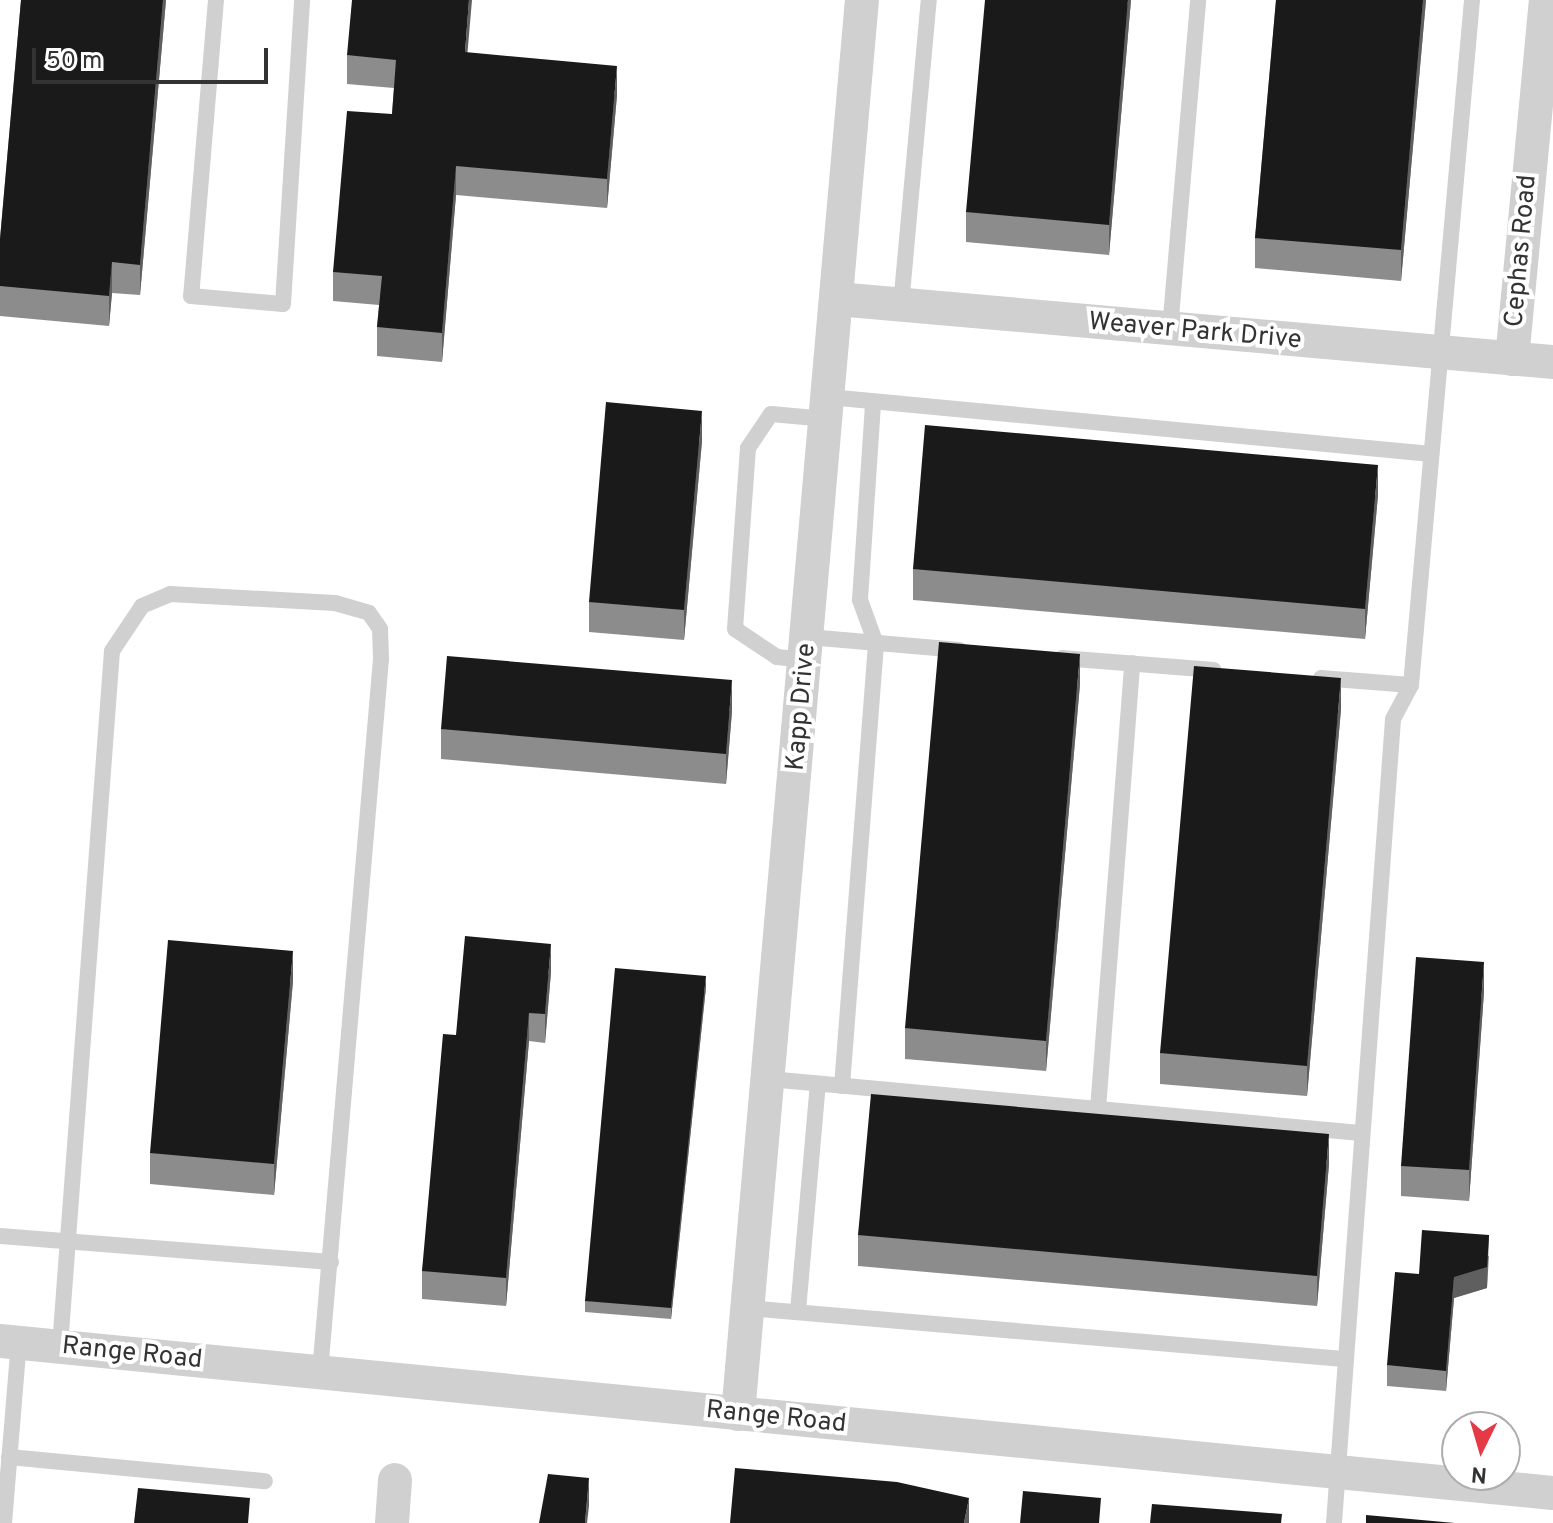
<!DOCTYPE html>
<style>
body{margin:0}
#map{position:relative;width:1553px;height:1523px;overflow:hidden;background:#fff;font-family:Overpass,sans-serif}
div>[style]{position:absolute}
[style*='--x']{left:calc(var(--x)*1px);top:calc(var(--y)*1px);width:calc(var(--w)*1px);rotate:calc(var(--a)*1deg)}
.lane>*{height:16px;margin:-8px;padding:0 8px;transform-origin:8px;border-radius:8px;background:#d0d0d0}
.street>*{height:34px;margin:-17px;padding:0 17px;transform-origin:17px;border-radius:17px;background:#d0d0d0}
.wall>*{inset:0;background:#8c8c8c}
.shaded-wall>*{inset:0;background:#5f5f5f}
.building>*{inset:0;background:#1a1a1a}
span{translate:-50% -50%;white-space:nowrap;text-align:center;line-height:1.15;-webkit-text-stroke:8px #fff;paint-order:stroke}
.street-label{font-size:26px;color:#333}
.north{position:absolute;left:1441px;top:1411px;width:80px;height:80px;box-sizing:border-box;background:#fff;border:2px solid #adadad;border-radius:50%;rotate:185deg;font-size:22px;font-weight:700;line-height:32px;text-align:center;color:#333}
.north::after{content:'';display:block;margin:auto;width:28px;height:36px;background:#e63946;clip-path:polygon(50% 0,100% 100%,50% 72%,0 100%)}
.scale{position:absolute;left:32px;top:48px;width:236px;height:36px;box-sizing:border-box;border:4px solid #333;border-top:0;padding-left:10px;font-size:24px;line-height:28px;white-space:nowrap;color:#333;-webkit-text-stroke:6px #fff;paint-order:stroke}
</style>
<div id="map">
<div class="lane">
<i style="--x:216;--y:0;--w:297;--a:94.8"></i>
<i style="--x:191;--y:296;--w:92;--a:5"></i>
<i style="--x:283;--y:304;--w:305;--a:-86.4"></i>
<i style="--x:901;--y:305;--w:306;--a:-84.8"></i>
<i style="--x:1170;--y:329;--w:330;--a:-85.1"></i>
<i style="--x:829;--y:397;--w:605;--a:5.41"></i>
<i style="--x:808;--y:637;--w:152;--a:4.9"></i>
<i style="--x:1062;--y:658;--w:152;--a:4.5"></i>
<i style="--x:806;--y:660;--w:29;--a:-174"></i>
<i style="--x:777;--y:657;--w:50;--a:-146.3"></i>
<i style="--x:735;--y:629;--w:181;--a:-85.9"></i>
<i style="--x:748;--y:448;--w:41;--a:-55.9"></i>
<i style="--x:771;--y:414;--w:56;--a:5.1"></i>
<i style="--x:1321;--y:678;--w:90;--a:4.4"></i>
<i style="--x:769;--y:1079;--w:594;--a:5.21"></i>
<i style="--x:842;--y:1086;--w:443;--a:-85.6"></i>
<i style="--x:876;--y:644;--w:47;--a:-110"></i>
<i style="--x:860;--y:600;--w:198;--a:-86.2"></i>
<i style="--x:1098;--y:1109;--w:447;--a:-85.6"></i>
<i style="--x:0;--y:1236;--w:332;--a:4.5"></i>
<i style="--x:748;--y:1308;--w:598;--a:4.89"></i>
<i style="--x:798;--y:1311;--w:228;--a:-85"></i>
<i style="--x:60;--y:1346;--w:697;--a:-85.72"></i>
<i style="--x:112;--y:651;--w:54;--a:-56.3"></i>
<i style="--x:142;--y:606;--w:30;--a:-23"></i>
<i style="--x:170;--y:594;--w:165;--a:3.1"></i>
<i style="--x:335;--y:603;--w:35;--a:16"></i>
<i style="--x:369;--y:613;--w:19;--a:55"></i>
<i style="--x:380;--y:629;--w:30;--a:88"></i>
<i style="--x:381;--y:659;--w:716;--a:94.89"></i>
<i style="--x:9;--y:1457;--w:257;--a:5.4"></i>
<i style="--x:4;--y:1523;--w:182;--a:-85.3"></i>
<i style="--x:1334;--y:1523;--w:806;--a:-85.8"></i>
<i style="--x:1393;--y:719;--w:38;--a:-62"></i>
<i style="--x:1411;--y:685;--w:688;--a:-84.91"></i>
</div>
<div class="street">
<i style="--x:837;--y:299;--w:719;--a:5.03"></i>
<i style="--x:1512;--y:359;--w:361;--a:-84.6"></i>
<i style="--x:0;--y:1341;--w:1560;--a:5.59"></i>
<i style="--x:738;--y:1414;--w:1419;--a:-84.99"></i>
<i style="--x:392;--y:1523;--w:43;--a:-86"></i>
</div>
<div class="wall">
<i style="clip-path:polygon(21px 0,166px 0,140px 295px,112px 293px,109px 326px,0 316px,0 239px)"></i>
<i style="clip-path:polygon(1131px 0,1109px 255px,966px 242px,966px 212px)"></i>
<i style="clip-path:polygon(1276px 0,1426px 0,1401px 281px,1255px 268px,1255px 238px)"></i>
<i style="clip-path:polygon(467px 53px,617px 95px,607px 208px,456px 195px,442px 362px,377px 356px,377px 327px,379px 305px,333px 301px,333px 272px,392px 114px,394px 88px,347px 84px,347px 55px)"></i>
<i style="clip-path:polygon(702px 441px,684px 640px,589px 632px,589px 602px)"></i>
<i style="clip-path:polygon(1378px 495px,1365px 639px,913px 600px,913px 569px)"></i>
<i style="clip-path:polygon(1080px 684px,1046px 1071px,905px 1059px,905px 1028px)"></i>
<i style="clip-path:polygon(1341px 709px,1307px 1096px,1160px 1084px,1160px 1053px)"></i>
<i style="clip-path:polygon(732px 711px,726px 784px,441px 759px,441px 729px)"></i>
<i style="clip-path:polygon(551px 972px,545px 1043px,529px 1041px,506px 1306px,422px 1299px,422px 1271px,456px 1035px)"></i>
<i style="clip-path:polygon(293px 981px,274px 1195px,150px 1184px,150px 1153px)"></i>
<i style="clip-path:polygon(706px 987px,671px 1319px,585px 1312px,585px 1301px)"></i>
<i style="clip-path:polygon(1484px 992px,1469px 1201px,1401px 1196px,1401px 1166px)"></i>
<i style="clip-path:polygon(1329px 1164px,1317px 1306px,858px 1266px,858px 1235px)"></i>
<i style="clip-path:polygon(1489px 1256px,1487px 1288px,1454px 1298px,1446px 1391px,1387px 1386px,1387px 1365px,1419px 1274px)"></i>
</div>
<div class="shaded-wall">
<i style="clip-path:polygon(163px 0,166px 0,140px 295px,140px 265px)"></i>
<i style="clip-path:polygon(469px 0,472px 0,465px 81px,465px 52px)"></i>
<i style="clip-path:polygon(1128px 0,1131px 0,1109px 255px,1109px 225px)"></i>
<i style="clip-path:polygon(1423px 0,1426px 0,1401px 281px,1401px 250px)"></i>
<i style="clip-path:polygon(617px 66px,617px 95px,607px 208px,607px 179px)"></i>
<i style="clip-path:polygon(456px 166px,456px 195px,442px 362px,442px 333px)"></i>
<i style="clip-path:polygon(112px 262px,112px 293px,109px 326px,109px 296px)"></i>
<i style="clip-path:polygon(702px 411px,702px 441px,684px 640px,684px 610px)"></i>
<i style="clip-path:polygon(1378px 465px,1378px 495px,1365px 639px,1365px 609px)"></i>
<i style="clip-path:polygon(1080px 654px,1080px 684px,1046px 1071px,1046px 1041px)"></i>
<i style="clip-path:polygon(1341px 678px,1341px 709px,1307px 1096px,1307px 1066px)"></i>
<i style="clip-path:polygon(732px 680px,732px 711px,726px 784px,726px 754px)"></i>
<i style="clip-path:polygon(551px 944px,551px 972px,545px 1043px,545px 1014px)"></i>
<i style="clip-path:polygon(293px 951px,293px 981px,274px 1195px,274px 1164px)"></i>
<i style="clip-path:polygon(1484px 962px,1484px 992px,1469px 1201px,1469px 1170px)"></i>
<i style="clip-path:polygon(706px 976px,706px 987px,671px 1319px,671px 1308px)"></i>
<i style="clip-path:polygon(529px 1013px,529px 1041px,506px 1306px,506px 1278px)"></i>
<i style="clip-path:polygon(1329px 1134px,1329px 1164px,1317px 1306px,1317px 1276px)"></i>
<i style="clip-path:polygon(1489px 1235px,1487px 1288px,1454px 1298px,1446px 1391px,1446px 1371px,1454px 1277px)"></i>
<i style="clip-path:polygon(589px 1478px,589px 1506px,587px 1523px,585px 1523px)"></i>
<i style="clip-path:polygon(969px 1498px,969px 1523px,964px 1523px)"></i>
</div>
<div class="building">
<i style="clip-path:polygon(21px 0,163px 0,140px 265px,112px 262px,109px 296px,0 286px,0 239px)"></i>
<i style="clip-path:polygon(352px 0,469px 0,465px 52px,617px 66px,607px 179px,456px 166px,442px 333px,377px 327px,382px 276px,333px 272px,347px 111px,392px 114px,396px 60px,347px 55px)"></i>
<i style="clip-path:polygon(985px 0,1128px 0,1109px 225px,966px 212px)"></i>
<i style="clip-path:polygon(1276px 0,1423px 0,1401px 250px,1255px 238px)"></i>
<i style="clip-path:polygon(606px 402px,702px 411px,684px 610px,589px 602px)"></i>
<i style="clip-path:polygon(925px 425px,1378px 465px,1365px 609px,913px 569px)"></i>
<i style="clip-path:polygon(939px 642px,1080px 654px,1046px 1041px,905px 1028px)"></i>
<i style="clip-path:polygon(447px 656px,732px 680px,726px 754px,441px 729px)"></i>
<i style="clip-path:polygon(1194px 666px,1341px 678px,1307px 1066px,1160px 1053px)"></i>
<i style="clip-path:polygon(465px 936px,551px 944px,545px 1014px,529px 1013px,506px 1278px,422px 1271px,443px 1034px,456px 1035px)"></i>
<i style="clip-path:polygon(168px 940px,293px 951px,274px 1164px,150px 1153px)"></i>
<i style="clip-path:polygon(1416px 957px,1484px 962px,1469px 1170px,1401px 1166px)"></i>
<i style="clip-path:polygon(615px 968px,706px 976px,671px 1308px,585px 1301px)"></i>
<i style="clip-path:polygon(871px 1094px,1329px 1134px,1317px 1276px,858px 1235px)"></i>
<i style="clip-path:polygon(1422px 1230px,1489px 1235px,1487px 1267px,1454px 1277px,1446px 1371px,1387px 1365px,1395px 1272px,1419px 1274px)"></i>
<i style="clip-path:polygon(735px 1468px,897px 1482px,969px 1498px,964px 1523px,730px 1523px)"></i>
<i style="clip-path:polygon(548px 1474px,589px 1478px,585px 1523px,539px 1523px)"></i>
<i style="clip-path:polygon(138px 1488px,250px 1498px,248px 1523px,134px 1523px)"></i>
<i style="clip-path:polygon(1023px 1491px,1101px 1498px,1099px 1523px,1020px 1523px)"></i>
<i style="clip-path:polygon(1152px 1504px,1282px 1514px,1281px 1523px,1150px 1523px)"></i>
<i style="clip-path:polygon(1366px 1515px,1455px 1523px,1366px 1523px)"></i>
</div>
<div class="street-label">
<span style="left:1522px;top:251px;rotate:-85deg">Cephas Road</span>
<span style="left:1195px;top:332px;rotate:5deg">Weaver Park Drive</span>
<span style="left:802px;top:707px;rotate:-85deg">Kapp Drive</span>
<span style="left:132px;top:1354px;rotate:6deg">Range Road</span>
<span style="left:776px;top:1418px;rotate:6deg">Range Road</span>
</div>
<div class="north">N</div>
<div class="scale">50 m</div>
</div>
